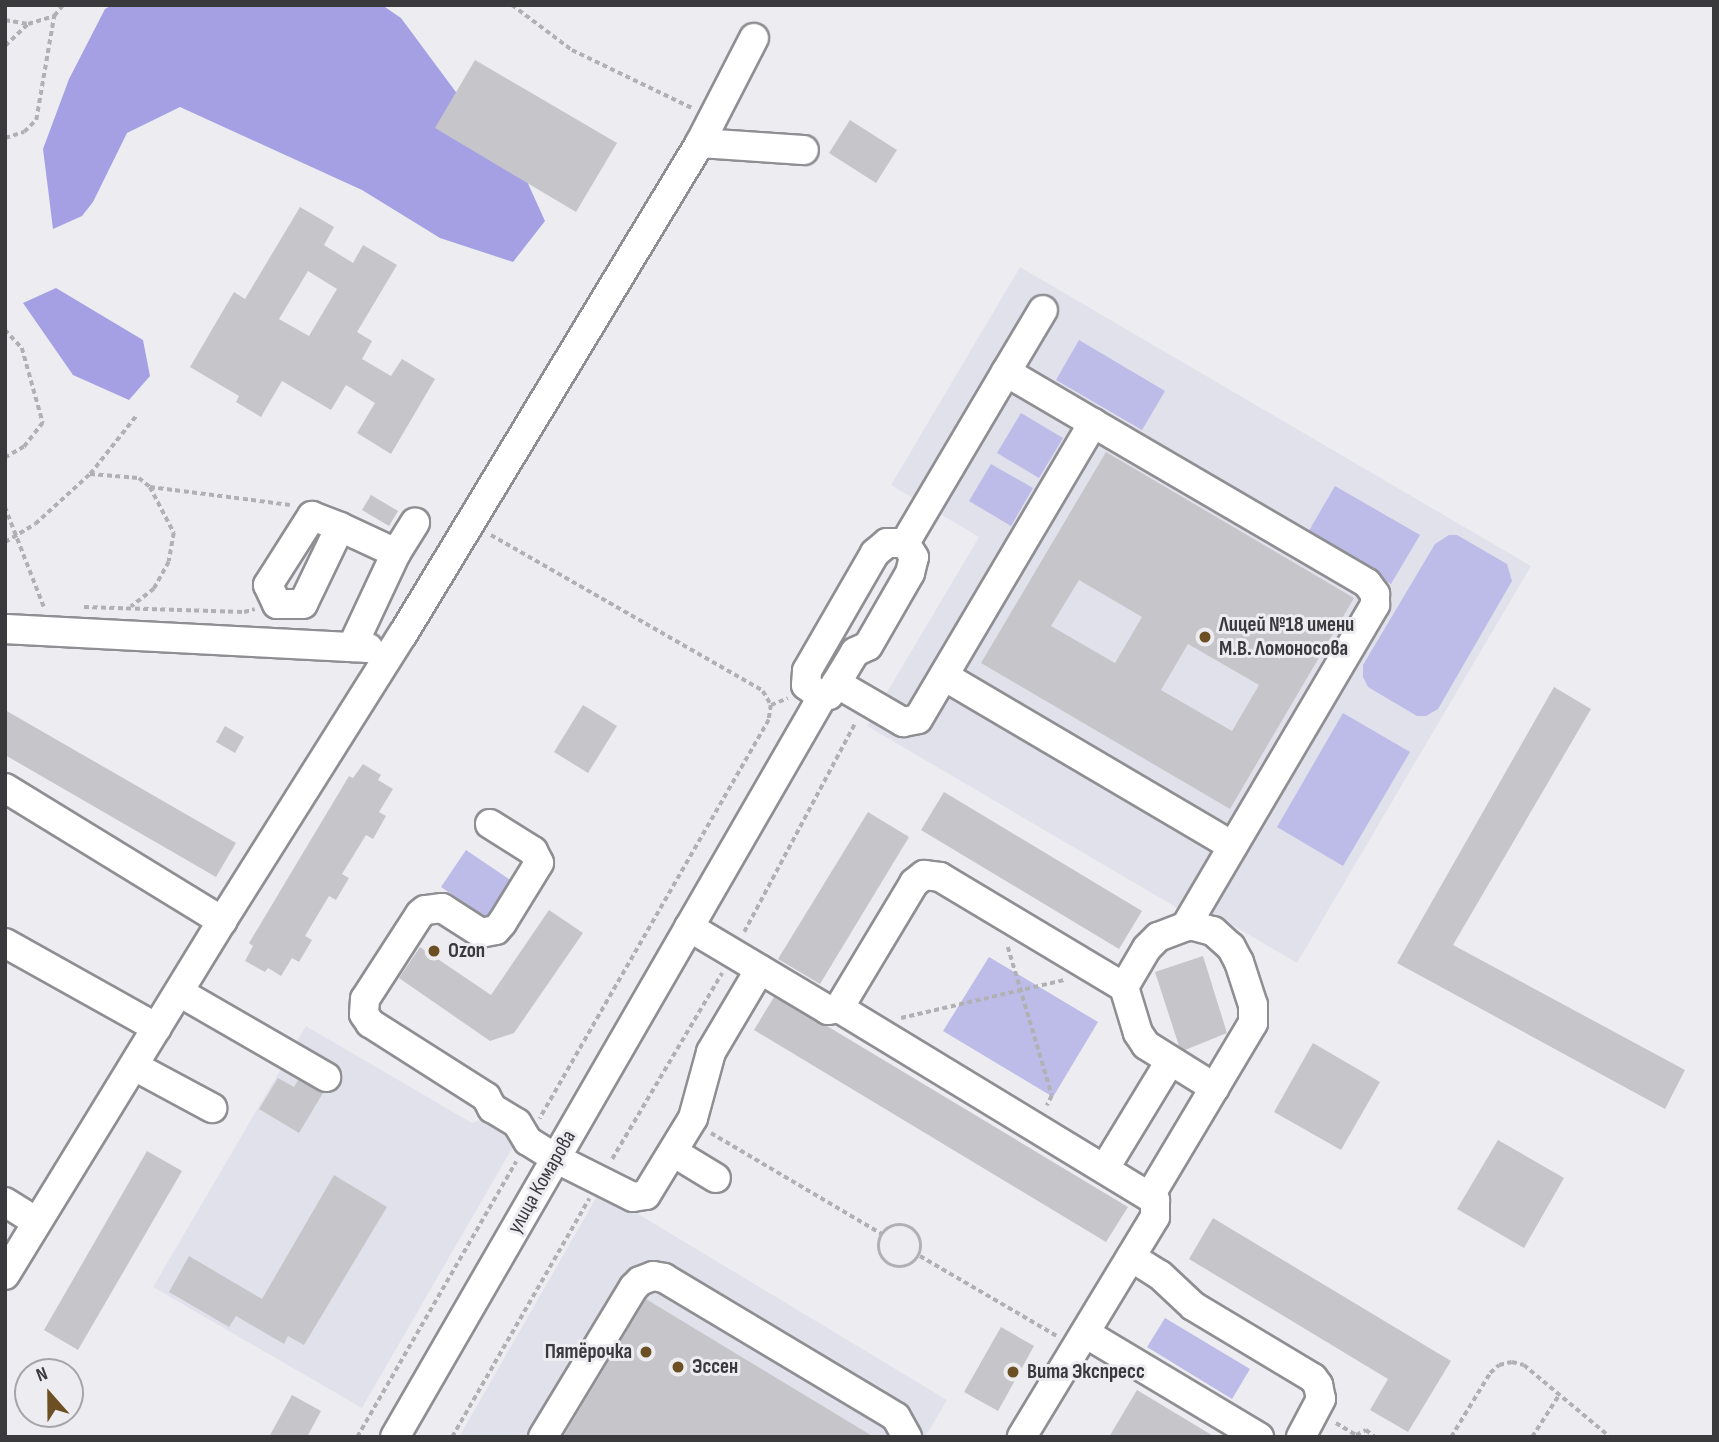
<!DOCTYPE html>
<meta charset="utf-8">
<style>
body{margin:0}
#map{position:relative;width:1719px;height:1442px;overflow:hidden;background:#ededf1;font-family:"Sofia Sans Condensed",sans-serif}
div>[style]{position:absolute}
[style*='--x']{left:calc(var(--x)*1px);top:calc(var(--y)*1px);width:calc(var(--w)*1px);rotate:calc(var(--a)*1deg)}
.built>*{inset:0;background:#e1e1ec}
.green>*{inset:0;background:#bdbbe7}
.forest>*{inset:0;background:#a5a0e3}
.building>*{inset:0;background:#c6c6ca}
.path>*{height:3.5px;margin-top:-1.75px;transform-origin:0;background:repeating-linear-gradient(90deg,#b1b1b4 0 5px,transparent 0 8.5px)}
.path>.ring{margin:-1.75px;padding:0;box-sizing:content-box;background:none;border:3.5px solid #b1b1b4;border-radius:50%}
.roads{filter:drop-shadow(2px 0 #8f8f93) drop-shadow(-2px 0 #8f8f93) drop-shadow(0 2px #8f8f93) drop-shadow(0 -2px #8f8f93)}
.minor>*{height:28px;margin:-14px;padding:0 14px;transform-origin:14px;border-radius:14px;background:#fff}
.dots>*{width:19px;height:19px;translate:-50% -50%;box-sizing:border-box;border:4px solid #ededf1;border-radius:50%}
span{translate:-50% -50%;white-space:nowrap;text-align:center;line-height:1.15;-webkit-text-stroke:6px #ededf1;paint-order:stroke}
.poi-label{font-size:21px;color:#3a3a3c;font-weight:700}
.left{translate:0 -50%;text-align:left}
.right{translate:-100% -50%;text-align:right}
.street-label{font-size:21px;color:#3a3a3c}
.frame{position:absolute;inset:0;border:7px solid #3a3a3c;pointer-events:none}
.north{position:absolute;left:14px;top:1358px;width:70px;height:70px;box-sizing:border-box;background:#ededf1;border:2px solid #a5a5a9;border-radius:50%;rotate:339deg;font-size:19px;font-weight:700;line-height:28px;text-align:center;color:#3a3a3c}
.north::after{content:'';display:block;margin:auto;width:24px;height:32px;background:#6c5023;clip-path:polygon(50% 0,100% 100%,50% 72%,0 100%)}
</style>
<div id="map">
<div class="built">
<i style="clip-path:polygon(1020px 267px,1531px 566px,1297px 963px,1186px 898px,1179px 909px,867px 726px,979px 537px,891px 485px)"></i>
<i style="clip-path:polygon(306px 1026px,472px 1123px,491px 1116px,521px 1133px,362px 1408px,153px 1287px)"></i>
<i style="clip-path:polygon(600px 1191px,947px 1400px,925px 1437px,459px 1437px)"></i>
</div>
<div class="green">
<i style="clip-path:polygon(1079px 340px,1165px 391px,1142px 430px,1056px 380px)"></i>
<i style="clip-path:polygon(1021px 413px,1063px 438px,1039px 478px,997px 453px)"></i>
<i style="clip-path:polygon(991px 464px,1033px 488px,1011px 526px,969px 501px)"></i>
<i style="clip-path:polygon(1335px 486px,1420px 535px,1391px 584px,1307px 534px)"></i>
<i style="clip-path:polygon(1449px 535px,1457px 535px,1507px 564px,1512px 581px,1438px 709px,1426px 716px,1417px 716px,1368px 687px,1363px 677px,1363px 665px,1435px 544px)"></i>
<i style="clip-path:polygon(1343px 713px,1410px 752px,1343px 866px,1277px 827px)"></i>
<i style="clip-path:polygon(466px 850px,512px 881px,487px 918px,441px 887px)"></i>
<i style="clip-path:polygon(989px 957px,1098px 1022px,1053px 1097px,943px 1031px)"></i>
<i style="clip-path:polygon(1165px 1318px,1250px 1369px,1232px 1399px,1147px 1347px)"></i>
</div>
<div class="forest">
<i style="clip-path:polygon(112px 5px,382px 5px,401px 18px,467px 107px,520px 166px,545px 221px,513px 262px,440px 238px,362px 190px,180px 107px,127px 133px,93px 202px,82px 216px,53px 229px,43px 149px,69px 79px,105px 9px)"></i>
<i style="clip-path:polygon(56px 288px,143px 340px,150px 376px,129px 400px,73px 375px,23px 303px)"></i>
</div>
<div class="building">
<i style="clip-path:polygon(475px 60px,617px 143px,576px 212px,435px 128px)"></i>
<i style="clip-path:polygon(850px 120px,897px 150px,876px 183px,829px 153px)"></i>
<i style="clip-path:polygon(evenodd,300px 207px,334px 227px,324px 245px,353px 263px,363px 245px,397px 265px,357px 332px,372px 341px,362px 359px,391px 376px,402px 359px,435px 379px,391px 454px,357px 433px,375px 403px,346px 385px,331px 410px,282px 381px,261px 417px,236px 402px,239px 396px,190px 367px,234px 292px,245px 299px,300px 207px,308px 271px,337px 289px,309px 336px,279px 319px,308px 271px)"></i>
<i style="clip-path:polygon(evenodd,1106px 452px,1354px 598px,1230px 809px,981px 663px,1106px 452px,1079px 580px,1142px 617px,1115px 663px,1051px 626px,1079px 580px,1106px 452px,1188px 644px,1259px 685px,1232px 731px,1161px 690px,1188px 644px)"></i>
<i style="clip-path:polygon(371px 495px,398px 511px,389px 526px,362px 510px)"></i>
<i style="clip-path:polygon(1554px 687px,1591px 709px,1453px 945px,1685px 1070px,1665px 1109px,1397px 963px)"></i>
<i style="clip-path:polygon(583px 705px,617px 726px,588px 773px,554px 752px)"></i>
<i style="clip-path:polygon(5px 710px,236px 843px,216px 877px,5px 755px)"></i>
<i style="clip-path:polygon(225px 726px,244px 737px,235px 753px,216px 742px)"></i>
<i style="clip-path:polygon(363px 764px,381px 775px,378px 780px,393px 789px,379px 812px,386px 816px,373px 839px,366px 835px,342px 874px,349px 878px,336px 900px,329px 896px,305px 936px,312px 940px,299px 962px,292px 958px,281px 976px,268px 968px,265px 972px,245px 961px,253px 946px,249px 943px,349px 776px,353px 778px)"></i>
<i style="clip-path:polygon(944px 792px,1142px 911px,1119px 949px,921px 830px)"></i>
<i style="clip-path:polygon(868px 812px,909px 837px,820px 984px,778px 959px)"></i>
<i style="clip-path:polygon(549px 910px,583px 933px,514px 1033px,490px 1041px,399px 978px,420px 947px,491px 995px)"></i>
<i style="clip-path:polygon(1203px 956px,1227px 1033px,1185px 1050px,1179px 1046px,1155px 972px)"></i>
<i style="clip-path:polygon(774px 997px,827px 1026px,1128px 1207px,1106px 1242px,754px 1030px)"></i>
<i style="clip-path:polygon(1313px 1043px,1380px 1082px,1341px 1150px,1274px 1112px)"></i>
<i style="clip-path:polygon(278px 1078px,294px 1087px,298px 1080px,323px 1093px,299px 1133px,259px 1109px)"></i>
<i style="clip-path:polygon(1498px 1140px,1564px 1178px,1524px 1248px,1457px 1209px)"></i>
<i style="clip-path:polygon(147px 1151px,182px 1171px,78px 1350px,44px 1330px)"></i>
<i style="clip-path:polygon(334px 1175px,387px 1207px,304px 1345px,288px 1336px,284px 1344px,236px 1316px,229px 1327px,169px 1292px,189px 1256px,262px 1299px)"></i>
<i style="clip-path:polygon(1213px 1218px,1451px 1361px,1408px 1432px,1370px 1410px,1388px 1379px,1189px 1259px)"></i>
<i style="clip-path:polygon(646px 1299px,874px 1437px,563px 1437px)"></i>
<i style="clip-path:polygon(1001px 1327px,1034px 1346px,998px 1411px,964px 1392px)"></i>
<i style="clip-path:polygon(1137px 1390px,1215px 1437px,1109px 1437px)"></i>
<i style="clip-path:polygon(292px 1395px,321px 1411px,307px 1437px,269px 1437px)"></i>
</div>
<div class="path">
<i style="--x:512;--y:5;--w:75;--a:36.9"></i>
<i style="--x:572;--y:50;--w:133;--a:25.8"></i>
<i style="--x:5;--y:20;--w:22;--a:10"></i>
<i style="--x:5;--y:46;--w:32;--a:-44"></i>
<i style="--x:28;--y:24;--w:27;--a:-17"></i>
<i style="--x:5;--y:138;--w:20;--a:-18"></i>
<i style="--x:24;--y:132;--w:17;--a:-45"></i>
<i style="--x:36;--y:120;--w:106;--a:-80.2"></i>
<i style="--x:54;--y:16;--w:14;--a:-51"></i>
<i style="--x:5;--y:330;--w:25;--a:47"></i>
<i style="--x:22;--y:348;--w:78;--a:74.4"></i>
<i style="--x:43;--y:423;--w:31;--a:128"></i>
<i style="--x:24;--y:447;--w:22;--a:150"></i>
<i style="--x:90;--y:474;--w:49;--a:4.7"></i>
<i style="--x:139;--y:478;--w:14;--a:39"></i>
<i style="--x:150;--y:487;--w:52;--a:62.4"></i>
<i style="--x:174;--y:533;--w:29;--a:100"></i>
<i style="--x:169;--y:562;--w:31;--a:119"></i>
<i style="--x:154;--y:589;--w:29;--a:142"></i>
<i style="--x:150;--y:487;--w:141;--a:7.3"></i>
<i style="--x:5;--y:507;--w:107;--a:68.7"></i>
<i style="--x:491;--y:535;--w:314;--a:29.8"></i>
<i style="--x:763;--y:691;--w:16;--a:60"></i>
<i style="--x:771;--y:705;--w:15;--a:98"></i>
<i style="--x:769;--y:720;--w:460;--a:119.9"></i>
<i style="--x:5;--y:542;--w:35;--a:-31"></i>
<i style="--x:35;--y:524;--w:74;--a:-42.3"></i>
<i style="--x:90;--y:474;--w:74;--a:-51.6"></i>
<i style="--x:84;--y:607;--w:160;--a:1.8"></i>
<i style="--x:244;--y:612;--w:11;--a:-15"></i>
<i style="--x:771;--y:705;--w:18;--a:-22"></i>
<i style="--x:744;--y:932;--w:237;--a:-62"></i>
<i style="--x:1008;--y:947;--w:155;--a:73.5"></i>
<i style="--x:1052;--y:1096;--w:11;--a:117"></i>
<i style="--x:901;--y:1018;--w:167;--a:-13.1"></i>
<i style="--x:711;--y:1133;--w:199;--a:30.6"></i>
<i style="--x:612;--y:1159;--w:216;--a:-59.4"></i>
<i class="ring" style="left:879px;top:1225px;width:38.5px;height:38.5px"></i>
<i style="--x:920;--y:1256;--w:159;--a:30.3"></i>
<i style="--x:1336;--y:1423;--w:23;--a:31"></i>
<i style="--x:1356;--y:1435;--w:11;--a:-27"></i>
<i style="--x:1366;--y:1430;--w:11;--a:38"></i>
<i style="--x:357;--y:1437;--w:318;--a:-60"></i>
<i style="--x:452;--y:1437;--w:275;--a:-60.1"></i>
<i style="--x:1451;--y:1437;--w:75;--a:-58.6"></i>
<i style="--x:1490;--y:1373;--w:12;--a:-42"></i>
<i style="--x:1499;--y:1365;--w:13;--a:-13"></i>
<i style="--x:1512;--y:1362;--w:12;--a:14"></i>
<i style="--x:1524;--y:1365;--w:112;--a:39.9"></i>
<i style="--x:1532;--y:1437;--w:50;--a:-57.3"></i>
</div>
<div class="roads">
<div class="minor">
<i style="--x:700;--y:143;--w:118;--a:-62.8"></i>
<i style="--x:1006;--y:372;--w:72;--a:-59.2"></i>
<i style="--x:1093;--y:423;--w:317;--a:30.3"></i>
<i style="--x:1367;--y:583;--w:14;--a:54"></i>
<i style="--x:1375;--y:594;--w:11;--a:90"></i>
<i style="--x:1375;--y:605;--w:373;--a:120.5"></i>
<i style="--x:340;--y:527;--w:85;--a:115.7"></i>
<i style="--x:303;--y:604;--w:26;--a:180"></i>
<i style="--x:277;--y:604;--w:21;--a:-115"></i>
<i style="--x:268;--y:585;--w:82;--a:-57.5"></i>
<i style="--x:312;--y:516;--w:30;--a:21"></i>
<i style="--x:340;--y:527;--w:62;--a:24.9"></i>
<i style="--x:396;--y:553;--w:104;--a:115.1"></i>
<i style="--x:396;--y:553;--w:36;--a:-58"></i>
<i style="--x:5;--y:629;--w:364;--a:3"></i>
<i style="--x:944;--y:676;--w:335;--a:30.5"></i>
<i style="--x:836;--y:683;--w:78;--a:30.2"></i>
<i style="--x:903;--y:722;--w:15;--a:-11"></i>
<i style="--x:918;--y:719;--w:344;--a:-59.4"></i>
<i style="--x:1093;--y:423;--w:101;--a:-149.6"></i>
<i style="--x:1006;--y:372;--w:199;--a:120.6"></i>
<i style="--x:5;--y:788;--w:255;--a:31.5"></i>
<i style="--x:490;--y:824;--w:51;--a:32.1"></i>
<i style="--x:533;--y:851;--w:13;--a:63"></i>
<i style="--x:539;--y:863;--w:70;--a:121.7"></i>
<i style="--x:502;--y:923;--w:9;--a:131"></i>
<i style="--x:496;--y:930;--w:15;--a:169"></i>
<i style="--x:481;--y:933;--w:46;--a:-147.3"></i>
<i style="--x:442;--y:908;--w:17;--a:173"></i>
<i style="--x:425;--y:910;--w:6;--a:141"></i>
<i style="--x:420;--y:914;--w:101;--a:122.9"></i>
<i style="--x:365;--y:999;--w:15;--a:94"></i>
<i style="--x:364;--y:1014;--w:11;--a:56"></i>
<i style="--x:370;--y:1023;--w:138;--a:32.5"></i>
<i style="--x:486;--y:1097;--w:13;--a:61"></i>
<i style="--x:492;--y:1108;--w:29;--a:31"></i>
<i style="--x:517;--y:1123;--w:21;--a:59"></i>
<i style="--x:528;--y:1141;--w:32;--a:32"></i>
<i style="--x:555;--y:1158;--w:87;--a:26.6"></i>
<i style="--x:633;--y:1197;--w:13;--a:-9"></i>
<i style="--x:646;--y:1195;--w:90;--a:-58.6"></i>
<i style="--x:693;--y:1118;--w:68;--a:-74.7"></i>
<i style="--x:711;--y:1052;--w:96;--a:-59.4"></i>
<i style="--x:689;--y:927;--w:162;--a:30.8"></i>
<i style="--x:828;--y:1010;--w:11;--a:-10"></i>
<i style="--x:839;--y:1008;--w:370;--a:31.3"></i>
<i style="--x:1155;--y:1200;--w:17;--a:90"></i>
<i style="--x:1155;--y:1217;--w:257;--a:121.2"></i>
<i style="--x:5;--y:943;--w:174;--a:29.2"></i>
<i style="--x:1124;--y:987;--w:48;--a:73.1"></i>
<i style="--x:1138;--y:1033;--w:14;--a:56"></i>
<i style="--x:1146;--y:1045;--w:81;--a:31.9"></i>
<i style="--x:179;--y:992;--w:170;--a:30"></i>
<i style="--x:839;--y:1008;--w:146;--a:-59"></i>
<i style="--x:914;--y:883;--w:13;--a:-39"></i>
<i style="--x:924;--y:875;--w:16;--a:7"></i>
<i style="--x:940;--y:877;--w:214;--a:30.9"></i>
<i style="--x:1124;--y:987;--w:45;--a:-59.5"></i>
<i style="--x:1147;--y:948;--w:16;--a:-45"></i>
<i style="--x:1158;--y:937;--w:34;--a:-21"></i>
<i style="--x:1190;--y:925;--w:24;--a:15"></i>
<i style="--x:1213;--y:931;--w:24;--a:42"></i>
<i style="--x:1231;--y:947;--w:17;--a:62"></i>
<i style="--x:1239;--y:962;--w:45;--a:72"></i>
<i style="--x:1253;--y:1005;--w:18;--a:90"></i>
<i style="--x:1253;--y:1023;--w:201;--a:120.8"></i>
<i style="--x:134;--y:1066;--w:89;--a:28.3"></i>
<i style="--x:673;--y:1152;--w:50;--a:31.2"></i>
<i style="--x:1105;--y:1168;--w:125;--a:-58.7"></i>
<i style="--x:5;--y:1202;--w:36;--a:32"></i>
<i style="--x:1131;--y:1257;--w:34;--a:32"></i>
<i style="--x:1160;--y:1275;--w:45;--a:43.2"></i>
<i style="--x:1193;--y:1306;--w:140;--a:31"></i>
<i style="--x:1313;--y:1378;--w:9;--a:54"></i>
<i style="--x:1318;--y:1385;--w:14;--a:78"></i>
<i style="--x:1321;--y:1399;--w:43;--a:117.8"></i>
<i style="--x:5;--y:1275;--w:415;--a:-58.5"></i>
<i style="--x:222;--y:921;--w:339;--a:-57.8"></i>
<i style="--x:403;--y:634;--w:574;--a:-58.83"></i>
<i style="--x:700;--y:143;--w:104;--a:3.9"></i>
<i style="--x:1085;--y:1333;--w:203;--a:30.9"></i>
<i style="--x:395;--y:1437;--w:854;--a:-60.01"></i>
<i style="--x:822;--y:697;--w:7;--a:-16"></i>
<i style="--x:829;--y:695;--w:50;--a:-58.8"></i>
<i style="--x:855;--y:652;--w:14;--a:-25"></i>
<i style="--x:868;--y:646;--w:84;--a:-60.1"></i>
<i style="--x:910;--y:573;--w:16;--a:-76"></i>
<i style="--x:914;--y:557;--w:17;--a:-123"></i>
<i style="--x:905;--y:543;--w:18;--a:180"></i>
<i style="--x:887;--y:543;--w:16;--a:140"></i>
<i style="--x:875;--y:553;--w:136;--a:120"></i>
<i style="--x:807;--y:671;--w:14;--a:94"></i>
<i style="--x:806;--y:685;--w:20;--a:37"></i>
<i style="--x:543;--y:1437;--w:175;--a:-58.8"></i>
<i style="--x:634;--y:1287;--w:8;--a:-45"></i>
<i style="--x:640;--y:1281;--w:14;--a:-21"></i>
<i style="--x:653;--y:1276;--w:11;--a:10"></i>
<i style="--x:664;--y:1278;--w:270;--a:30.9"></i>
<i style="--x:896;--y:1417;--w:23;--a:61"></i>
</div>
</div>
<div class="dots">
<i style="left:1205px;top:637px;background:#6c5023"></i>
<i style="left:434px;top:951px;background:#6c5023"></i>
<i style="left:646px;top:1352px;background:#6c5023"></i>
<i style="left:678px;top:1367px;background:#6c5023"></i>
<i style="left:1013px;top:1372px;background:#6c5023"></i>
</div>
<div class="poi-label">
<span class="left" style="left:1219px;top:637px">Лицей №18 имени<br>М.В. Ломоносова</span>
<span class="left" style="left:448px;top:951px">Ozon</span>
<span class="right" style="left:632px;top:1352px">Пятёрочка</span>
<span class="left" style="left:692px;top:1367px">Эссен</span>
<span class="left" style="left:1027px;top:1372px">Вита Экспресс</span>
</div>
<div class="street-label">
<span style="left:542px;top:1182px;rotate:-60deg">улица Комарова</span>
</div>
<div class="frame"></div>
<div class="north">N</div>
</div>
